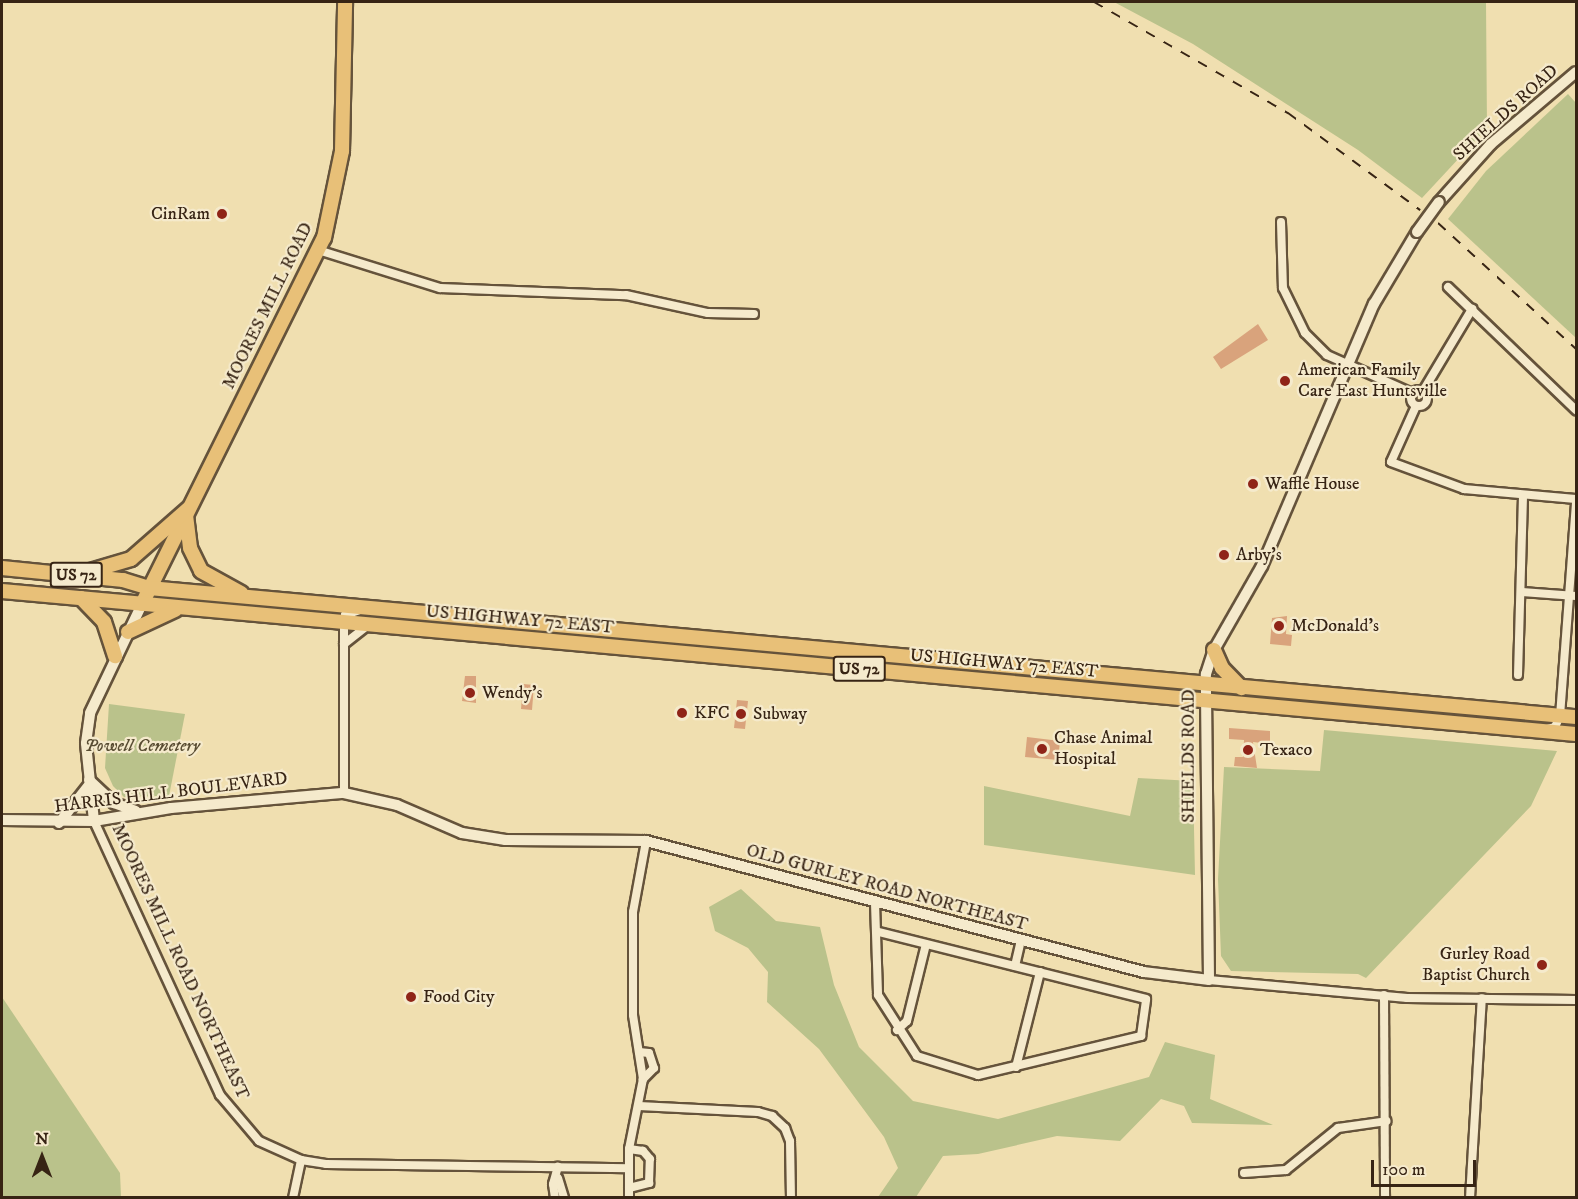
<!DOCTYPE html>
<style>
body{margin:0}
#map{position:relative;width:1578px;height:1199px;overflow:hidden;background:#f0dfb0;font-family:"IM FELL DW Pica",serif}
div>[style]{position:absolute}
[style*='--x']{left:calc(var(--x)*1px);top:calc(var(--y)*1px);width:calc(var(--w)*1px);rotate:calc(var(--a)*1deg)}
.green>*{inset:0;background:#bac28b}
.building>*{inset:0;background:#d9a37c}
.roads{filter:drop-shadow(2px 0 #65533b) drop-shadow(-2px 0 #65533b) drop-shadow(0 2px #65533b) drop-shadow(0 -2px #65533b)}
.minor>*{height:8px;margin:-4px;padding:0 4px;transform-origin:4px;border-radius:4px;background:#f5eacc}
.minor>.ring{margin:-4px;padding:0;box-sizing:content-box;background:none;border:8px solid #f5eacc;border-radius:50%}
.tertiary>*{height:10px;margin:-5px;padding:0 5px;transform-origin:5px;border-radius:5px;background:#f5eacc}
.primary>*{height:14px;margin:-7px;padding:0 7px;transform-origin:7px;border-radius:7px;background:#e8c078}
.trunk>*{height:14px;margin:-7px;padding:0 7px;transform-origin:7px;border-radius:7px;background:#e8c078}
.rail>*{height:2px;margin-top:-1px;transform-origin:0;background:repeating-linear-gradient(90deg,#372414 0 10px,transparent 0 20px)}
.bridges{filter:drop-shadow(2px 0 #65533b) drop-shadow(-2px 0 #65533b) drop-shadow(0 2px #65533b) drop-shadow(0 -2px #65533b)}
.tertiary-bridge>*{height:10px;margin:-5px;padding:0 5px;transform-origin:5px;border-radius:5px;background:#f5eacc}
.dots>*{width:16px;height:16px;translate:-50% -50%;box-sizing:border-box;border:3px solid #f5eacc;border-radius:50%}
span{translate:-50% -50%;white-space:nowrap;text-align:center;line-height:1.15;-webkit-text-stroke:4.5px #f5eacc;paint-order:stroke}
.shield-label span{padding:2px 4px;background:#f5eacc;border:2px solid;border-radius:4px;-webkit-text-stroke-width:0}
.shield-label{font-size:16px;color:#372414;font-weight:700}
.street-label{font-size:18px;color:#372414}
.poi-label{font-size:18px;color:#372414}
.right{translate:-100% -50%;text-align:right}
.left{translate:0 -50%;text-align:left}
.park-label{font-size:18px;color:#584c32;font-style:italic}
.frame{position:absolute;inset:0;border:3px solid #372414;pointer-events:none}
.north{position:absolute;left:12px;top:1127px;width:60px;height:60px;-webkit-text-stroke:4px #f5eacc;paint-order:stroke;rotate:0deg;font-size:16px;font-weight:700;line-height:24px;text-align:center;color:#372414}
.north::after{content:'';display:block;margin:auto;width:21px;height:27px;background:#372414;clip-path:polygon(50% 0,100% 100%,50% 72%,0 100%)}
.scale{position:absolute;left:1371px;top:1160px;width:105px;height:27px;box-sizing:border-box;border:3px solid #372414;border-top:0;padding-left:8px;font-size:18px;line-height:21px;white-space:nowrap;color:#372414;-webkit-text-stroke:4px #f5eacc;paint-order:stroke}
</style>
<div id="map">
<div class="green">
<i style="clip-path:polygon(1114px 2px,1486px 2px,1487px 128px,1422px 198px,1358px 150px,1193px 44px)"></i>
<i style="clip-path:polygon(1568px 94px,1576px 103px,1576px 338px,1448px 219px,1486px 171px)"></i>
<i style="clip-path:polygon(109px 704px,185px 714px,169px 796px,124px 797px,113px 786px,105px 768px)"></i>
<i style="clip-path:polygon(1324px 730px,1557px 751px,1531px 806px,1366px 978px,1358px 974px,1231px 971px,1221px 956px,1218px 879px,1224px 767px,1320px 771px)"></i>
<i style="clip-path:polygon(1138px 778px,1193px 781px,1195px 875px,984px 845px,984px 786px,1130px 816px)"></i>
<i style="clip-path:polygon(741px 889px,776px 921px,820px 927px,834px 985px,859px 1047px,913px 1101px,998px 1119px,1149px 1077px,1165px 1042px,1215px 1055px,1210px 1099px,1273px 1125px,1192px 1123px,1184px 1106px,1161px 1099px,1120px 1141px,1057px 1136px,978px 1154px,943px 1156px,916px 1197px,878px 1197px,898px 1168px,884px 1137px,819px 1049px,767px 1002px,768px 972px,748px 948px,715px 931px,709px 907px)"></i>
<i style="clip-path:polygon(2px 997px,120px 1173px,121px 1197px,2px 1197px)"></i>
</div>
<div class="building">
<i style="clip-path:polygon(1258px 324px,1268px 340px,1221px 369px,1213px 357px)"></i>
<i style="clip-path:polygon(1287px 616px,1286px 634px,1292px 635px,1291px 646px,1270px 644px,1272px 618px)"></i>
<i style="clip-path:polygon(465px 676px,476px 676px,476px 703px,462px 701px)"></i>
<i style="clip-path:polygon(523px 684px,534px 685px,532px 710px,521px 709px)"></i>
<i style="clip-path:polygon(737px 700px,748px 701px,745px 729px,734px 728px)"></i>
<i style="clip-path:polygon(1229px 728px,1270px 731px,1270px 744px,1253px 742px,1257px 768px,1234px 766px,1235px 757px,1243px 757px,1244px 740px,1229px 739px)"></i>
<i style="clip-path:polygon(1027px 737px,1060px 741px,1058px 760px,1025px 757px)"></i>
</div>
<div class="roads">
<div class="minor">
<i style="--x:1281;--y:222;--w:66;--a:88.3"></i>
<i style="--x:1283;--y:288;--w:50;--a:63.9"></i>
<i style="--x:1305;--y:333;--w:31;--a:45"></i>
<i style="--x:1327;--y:355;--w:93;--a:24.1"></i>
<i style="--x:318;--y:250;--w:128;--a:17.3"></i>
<i style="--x:440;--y:288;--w:186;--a:2.2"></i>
<i style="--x:626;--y:295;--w:84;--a:12.4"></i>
<i style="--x:708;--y:313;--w:46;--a:1.2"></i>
<i style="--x:1448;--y:287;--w:178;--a:43.9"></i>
<i class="ring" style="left:1411px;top:390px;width:8px;height:8px"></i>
<i style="--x:1423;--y:391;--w:96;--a:-59.1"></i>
<i style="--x:1416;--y:406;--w:61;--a:114.1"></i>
<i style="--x:1391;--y:462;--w:78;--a:20.3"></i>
<i style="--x:1464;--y:489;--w:112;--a:5.1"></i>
<i style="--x:1522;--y:592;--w:54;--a:4.2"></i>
<i style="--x:344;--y:644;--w:29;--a:-38"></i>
<i style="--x:1518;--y:675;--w:180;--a:-88.4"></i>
<i style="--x:1547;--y:729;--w:8;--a:-14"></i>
<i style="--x:1555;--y:727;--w:12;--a:-66"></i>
<i style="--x:1560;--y:716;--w:214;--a:-85.7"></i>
<i style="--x:344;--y:793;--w:170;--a:-90"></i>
<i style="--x:344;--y:623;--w:8;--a:-83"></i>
<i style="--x:345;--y:615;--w:16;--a:-18"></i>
<i style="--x:94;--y:821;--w:302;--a:65.3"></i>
<i style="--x:220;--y:1095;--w:60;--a:49.7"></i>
<i style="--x:259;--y:1141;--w:46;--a:24.3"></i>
<i style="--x:301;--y:1160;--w:25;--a:9"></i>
<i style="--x:326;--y:1164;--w:303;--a:0.8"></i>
<i style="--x:875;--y:903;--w:92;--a:88.1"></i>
<i style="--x:878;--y:995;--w:72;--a:57.4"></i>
<i style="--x:917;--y:1056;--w:64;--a:17.3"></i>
<i style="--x:978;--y:1075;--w:168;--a:-13.5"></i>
<i style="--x:1141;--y:1036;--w:37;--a:-82"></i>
<i style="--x:1146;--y:999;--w:278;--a:-165.9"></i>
<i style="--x:1015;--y:966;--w:27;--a:-77"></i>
<i style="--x:1209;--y:980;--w:199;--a:5.2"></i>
<i style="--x:1407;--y:998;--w:169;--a:0.7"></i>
<i style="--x:1384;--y:995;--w:203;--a:89.7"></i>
<i style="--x:897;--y:1030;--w:13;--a:-42"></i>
<i style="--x:907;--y:1021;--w:79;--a:-76.1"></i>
<i style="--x:639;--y:1052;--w:10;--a:6"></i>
<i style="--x:649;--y:1053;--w:16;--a:72"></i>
<i style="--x:654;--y:1068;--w:16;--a:135"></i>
<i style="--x:1016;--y:1067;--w:98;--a:-75.8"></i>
<i style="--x:639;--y:1106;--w:119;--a:2.9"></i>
<i style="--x:758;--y:1112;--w:15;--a:16"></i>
<i style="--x:772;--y:1116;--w:18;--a:43"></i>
<i style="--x:785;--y:1128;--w:14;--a:69"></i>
<i style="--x:790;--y:1141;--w:57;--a:89"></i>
<i style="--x:1244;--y:1173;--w:42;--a:-4.1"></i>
<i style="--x:1286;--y:1170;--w:67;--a:-38.9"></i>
<i style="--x:1338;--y:1128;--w:49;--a:-8.1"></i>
<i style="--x:558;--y:1178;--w:21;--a:73"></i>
<i style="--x:629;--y:1188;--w:21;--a:-14"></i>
<i style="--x:649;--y:1183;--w:24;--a:-88"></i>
<i style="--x:650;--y:1159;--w:11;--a:-131"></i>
<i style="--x:643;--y:1151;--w:14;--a:-172"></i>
<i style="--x:293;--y:1198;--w:39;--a:-78"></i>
<i style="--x:555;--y:1198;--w:14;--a:-98"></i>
<i style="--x:553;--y:1184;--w:18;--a:-74"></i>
<i style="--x:629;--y:1198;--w:49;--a:-90"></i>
<i style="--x:629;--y:1149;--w:71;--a:-78.7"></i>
<i style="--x:643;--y:1079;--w:65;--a:-98.9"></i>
<i style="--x:633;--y:1015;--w:103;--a:-90"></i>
<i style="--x:633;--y:912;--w:72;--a:-79.6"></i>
<i style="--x:1470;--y:1198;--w:200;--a:-86.6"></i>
</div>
<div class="tertiary">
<i style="--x:1439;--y:202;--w:78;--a:-48.1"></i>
<i style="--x:1491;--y:144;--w:111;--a:-40.3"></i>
<i style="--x:89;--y:780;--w:34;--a:43"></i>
<i style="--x:114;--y:803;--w:23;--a:20"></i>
<i style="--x:2;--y:820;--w:92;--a:0.6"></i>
<i style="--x:94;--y:821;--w:78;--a:-9.6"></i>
<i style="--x:171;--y:808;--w:174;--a:-5"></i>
<i style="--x:344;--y:793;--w:54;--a:12.8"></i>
<i style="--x:397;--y:805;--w:71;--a:23.3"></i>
<i style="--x:462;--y:833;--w:44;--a:9.2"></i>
<i style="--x:505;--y:840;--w:141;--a:0.4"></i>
<i style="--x:646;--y:841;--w:515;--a:14.74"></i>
<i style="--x:1144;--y:972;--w:65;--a:7"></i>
<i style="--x:1209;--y:980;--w:306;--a:-90.6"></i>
<i style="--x:1206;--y:674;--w:25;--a:-72"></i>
<i style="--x:1214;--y:650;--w:97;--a:-60.3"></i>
<i style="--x:1262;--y:566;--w:285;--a:-66.9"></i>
<i style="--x:1374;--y:304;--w:84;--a:-59.2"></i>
<i style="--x:94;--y:821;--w:78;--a:-95.9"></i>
<i style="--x:86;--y:743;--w:30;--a:-82"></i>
<i style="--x:90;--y:713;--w:121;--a:-64.5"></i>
<i style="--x:59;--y:823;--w:48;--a:-51.7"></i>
</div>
<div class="primary">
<i style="--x:142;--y:604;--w:409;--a:-63.6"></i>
<i style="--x:324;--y:238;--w:89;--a:-78.3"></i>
<i style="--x:342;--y:151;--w:149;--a:-88.8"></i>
</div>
<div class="trunk">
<i style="--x:186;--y:515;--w:33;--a:83"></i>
<i style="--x:190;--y:548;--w:25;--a:64"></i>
<i style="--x:201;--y:571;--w:46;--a:28.8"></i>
<i style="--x:2;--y:568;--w:122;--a:5.7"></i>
<i style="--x:123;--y:580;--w:27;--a:17"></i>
<i style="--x:149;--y:588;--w:1433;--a:5.17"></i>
<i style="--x:87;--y:572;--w:46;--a:-16.5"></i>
<i style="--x:131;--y:559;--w:77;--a:-41.3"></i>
<i style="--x:2;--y:591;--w:1580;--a:5.19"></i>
<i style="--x:81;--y:598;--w:33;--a:46"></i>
<i style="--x:104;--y:622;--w:36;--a:72"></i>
<i style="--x:128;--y:632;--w:52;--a:-25.1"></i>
<i style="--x:1214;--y:650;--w:20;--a:66"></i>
<i style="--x:1222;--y:668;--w:28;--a:46"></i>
</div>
</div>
<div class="rail">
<i style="--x:1094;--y:2;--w:224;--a:29.8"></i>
<i style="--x:1288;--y:113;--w:164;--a:36.3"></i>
<i style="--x:1438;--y:223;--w:187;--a:42.4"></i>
</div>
<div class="bridges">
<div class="tertiary-bridge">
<i style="--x:1417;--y:232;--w:37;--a:-54"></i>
</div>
</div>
<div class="dots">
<i style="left:222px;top:214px;background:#8f2418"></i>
<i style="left:1285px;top:381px;background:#8f2418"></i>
<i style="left:1253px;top:484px;background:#8f2418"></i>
<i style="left:1224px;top:555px;background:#8f2418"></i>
<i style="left:1279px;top:626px;background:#8f2418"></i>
<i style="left:470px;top:693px;background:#8f2418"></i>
<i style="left:682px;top:713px;background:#8f2418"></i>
<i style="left:741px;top:714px;background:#8f2418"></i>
<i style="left:1042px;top:749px;background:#8f2418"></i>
<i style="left:1248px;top:750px;background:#8f2418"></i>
<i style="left:1542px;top:965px;background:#8f2418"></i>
<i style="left:411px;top:997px;background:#8f2418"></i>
</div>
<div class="shield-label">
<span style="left:76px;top:575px">US 72</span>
<span style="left:859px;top:669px">US 72</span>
</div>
<div class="street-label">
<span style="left:1506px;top:113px;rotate:-42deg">SHIELDS ROAD</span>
<span style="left:268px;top:306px;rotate:-64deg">MOORES MILL ROAD</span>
<span style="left:520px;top:620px;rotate:5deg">US HIGHWAY 72 EAST</span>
<span style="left:1004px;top:664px;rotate:5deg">US HIGHWAY 72 EAST</span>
<span style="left:1189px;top:756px;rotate:-90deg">SHIELDS ROAD</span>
<span style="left:171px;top:793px;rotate:-7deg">HARRIS HILL BOULEVARD</span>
<span style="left:887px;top:888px;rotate:15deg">OLD GURLEY ROAD NORTHEAST</span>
<span style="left:180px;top:962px;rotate:65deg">MOORES MILL ROAD NORTHEAST</span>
</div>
<div class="poi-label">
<span class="right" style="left:210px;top:214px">CinRam</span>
<span class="left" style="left:1298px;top:381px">American Family<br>Care East Huntsville</span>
<span class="left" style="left:1265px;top:484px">Waffle House</span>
<span class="left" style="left:1236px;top:555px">Arby's</span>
<span class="left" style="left:1291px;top:626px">McDonald's</span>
<span class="left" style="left:482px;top:693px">Wendy's</span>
<span class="left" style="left:694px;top:713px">KFC</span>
<span class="left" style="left:753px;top:714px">Subway</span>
<span class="left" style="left:1054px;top:749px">Chase Animal<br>Hospital</span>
<span class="left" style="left:1260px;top:750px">Texaco</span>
<span class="right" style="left:1530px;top:965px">Gurley Road<br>Baptist Church</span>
<span class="left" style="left:423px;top:997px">Food City</span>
</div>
<div class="park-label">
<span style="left:142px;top:746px">Powell Cemetery</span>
</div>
<div class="frame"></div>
<div class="north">N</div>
<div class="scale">100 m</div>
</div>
